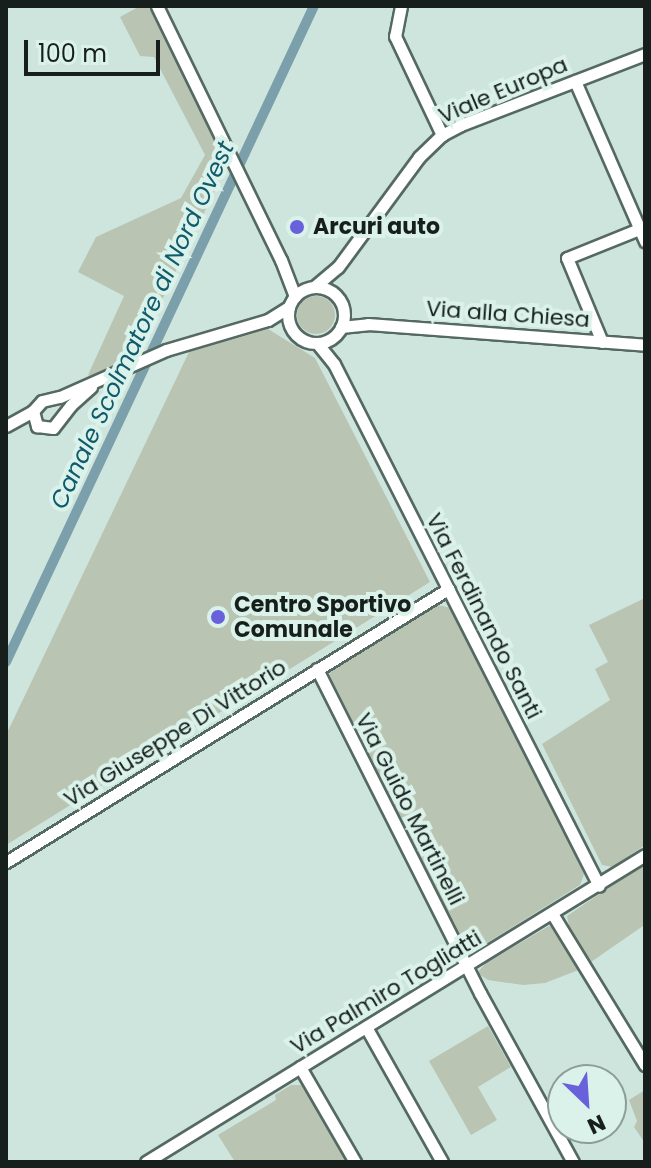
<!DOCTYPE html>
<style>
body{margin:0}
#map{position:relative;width:651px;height:1168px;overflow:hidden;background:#cee5de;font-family:Poppins,sans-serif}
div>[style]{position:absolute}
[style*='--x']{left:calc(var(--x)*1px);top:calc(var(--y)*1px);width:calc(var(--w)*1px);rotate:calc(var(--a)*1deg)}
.green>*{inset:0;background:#b9c4b2}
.round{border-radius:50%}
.canal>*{height:10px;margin:-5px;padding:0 5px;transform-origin:5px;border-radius:5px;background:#7ca0ab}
.roads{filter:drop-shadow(2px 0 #556963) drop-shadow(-2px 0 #556963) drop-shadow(0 2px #556963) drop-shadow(0 -2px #556963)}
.street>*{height:11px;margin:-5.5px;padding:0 5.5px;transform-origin:5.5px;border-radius:5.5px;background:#fff}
.street>.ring{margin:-5.5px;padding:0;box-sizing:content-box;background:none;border:11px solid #fff;border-radius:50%}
.dots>*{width:22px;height:22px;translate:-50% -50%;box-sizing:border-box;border:4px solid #dbf2eb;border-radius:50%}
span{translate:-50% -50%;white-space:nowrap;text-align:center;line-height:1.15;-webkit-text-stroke:8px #dbf2eb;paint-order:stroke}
.street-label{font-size:22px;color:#171f1c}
.poi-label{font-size:22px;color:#171f1c;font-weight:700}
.left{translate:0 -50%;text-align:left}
.water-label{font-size:24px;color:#0f5b6c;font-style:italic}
.frame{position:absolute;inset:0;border:8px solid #171f1c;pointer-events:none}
.north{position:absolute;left:547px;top:1064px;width:80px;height:80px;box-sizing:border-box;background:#dbf2eb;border:2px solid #8d9e98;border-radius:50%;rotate:155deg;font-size:22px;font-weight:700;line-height:32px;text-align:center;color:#171f1c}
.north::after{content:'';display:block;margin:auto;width:28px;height:36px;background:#6961db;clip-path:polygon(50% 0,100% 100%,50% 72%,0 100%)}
.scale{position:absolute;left:24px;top:40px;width:136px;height:36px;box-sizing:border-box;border:4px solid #171f1c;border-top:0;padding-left:10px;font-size:24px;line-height:28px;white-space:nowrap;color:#171f1c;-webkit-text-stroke:6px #dbf2eb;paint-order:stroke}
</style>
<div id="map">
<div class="green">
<i style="clip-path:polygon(140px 6px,150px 6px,228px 163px,136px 354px,92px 377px,88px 375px,124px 296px,78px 272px,96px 237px,181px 198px,205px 155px,154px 57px,140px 56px,120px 17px)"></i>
<i class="round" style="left:297px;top:296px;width:38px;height:38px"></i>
<i style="clip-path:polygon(268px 329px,315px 358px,430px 582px,6px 845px,6px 735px,189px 352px)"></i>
<i style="clip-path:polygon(645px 598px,645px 845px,613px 867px,602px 865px,542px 744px,610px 700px,595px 669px,608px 662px,589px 625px)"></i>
<i style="clip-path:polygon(437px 605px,452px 608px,584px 874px,580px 885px,474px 951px,465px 948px,330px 676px,330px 669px,339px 660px,345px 663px)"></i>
<i style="clip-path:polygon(645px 863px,645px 929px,643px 926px,591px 962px,569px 926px,567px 916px)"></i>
<i style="clip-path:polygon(549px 926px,556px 928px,581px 969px,545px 983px,523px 985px,488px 980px,477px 973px,486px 963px)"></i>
<i style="clip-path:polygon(488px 1026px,511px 1067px,478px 1087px,497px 1120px,471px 1135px,429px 1061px)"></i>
<i style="clip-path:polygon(291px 1085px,303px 1085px,348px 1162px,235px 1162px,218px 1135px,276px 1100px,275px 1095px)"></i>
<i style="clip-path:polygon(645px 1090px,645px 1143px,634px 1127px,637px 1121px,629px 1100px)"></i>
</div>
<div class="canal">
<i style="--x:6;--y:662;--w:725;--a:-64.85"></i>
</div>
<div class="roads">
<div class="street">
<i style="--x:157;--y:6;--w:283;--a:64"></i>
<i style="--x:281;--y:260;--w:39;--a:69"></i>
<i style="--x:401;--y:6;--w:31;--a:101"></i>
<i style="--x:395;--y:36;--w:110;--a:64.6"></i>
<i style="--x:575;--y:81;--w:175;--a:66.4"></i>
<i style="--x:314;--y:287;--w:31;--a:-40"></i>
<i style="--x:338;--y:267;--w:137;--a:-53.6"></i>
<i style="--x:419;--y:157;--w:32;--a:-44"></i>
<i style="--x:442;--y:135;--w:21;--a:-28"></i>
<i style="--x:461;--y:125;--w:197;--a:-21.1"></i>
<i class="ring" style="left:288px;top:287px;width:45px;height:45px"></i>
<i style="--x:341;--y:327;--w:27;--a:-6"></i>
<i style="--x:368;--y:324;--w:278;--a:4.3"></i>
<i style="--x:602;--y:342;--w:91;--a:-112.6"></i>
<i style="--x:567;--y:258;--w:78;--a:-21.9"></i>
<i style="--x:317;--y:343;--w:27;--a:51"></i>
<i style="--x:334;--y:364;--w:585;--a:63.08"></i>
<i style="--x:33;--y:411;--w:16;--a:75"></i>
<i style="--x:37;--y:426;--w:16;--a:7"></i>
<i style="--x:53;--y:428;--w:29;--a:-52"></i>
<i style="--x:71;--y:405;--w:27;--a:-42"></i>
<i style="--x:6;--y:426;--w:31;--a:-29"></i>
<i style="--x:33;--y:411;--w:13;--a:-48"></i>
<i style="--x:42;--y:401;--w:18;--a:-13"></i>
<i style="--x:60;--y:397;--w:116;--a:-23.9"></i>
<i style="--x:166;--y:350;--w:106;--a:-16.4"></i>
<i style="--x:268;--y:320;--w:25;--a:-32"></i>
<i style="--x:317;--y:669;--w:363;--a:63.3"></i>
<i style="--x:480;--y:993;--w:193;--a:61.2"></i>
<i style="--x:6;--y:862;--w:520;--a:-31.7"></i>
<i style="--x:553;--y:915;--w:176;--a:58.5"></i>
<i style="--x:366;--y:1027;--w:155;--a:60.6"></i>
<i style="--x:300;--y:1067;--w:110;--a:59.9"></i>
<i style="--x:146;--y:1162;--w:586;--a:-31.6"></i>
</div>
</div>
<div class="dots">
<i style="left:297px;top:227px;background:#6961db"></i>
<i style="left:218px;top:617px;background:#6961db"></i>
</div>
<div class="street-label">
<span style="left:503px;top:90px;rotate:-23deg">Viale Europa</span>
<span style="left:508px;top:314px;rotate:4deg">Via alla Chiesa</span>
<span style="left:484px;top:616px;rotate:63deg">Via Ferdinando Santi</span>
<span style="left:175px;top:733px;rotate:-32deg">Via Giuseppe Di Vittorio</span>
<span style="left:410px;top:809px;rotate:63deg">Via Guido Martinelli</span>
<span style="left:386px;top:992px;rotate:-31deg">Via Palmiro Togliatti</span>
</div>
<div class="poi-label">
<span class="left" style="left:313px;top:227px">Arcuri auto</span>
<span class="left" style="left:234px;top:617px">Centro Sportivo<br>Comunale</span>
</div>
<div class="water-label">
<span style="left:142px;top:325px;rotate:-65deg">Canale Scolmatore di Nord Ovest</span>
</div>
<div class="frame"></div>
<div class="north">N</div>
<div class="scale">100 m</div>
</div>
